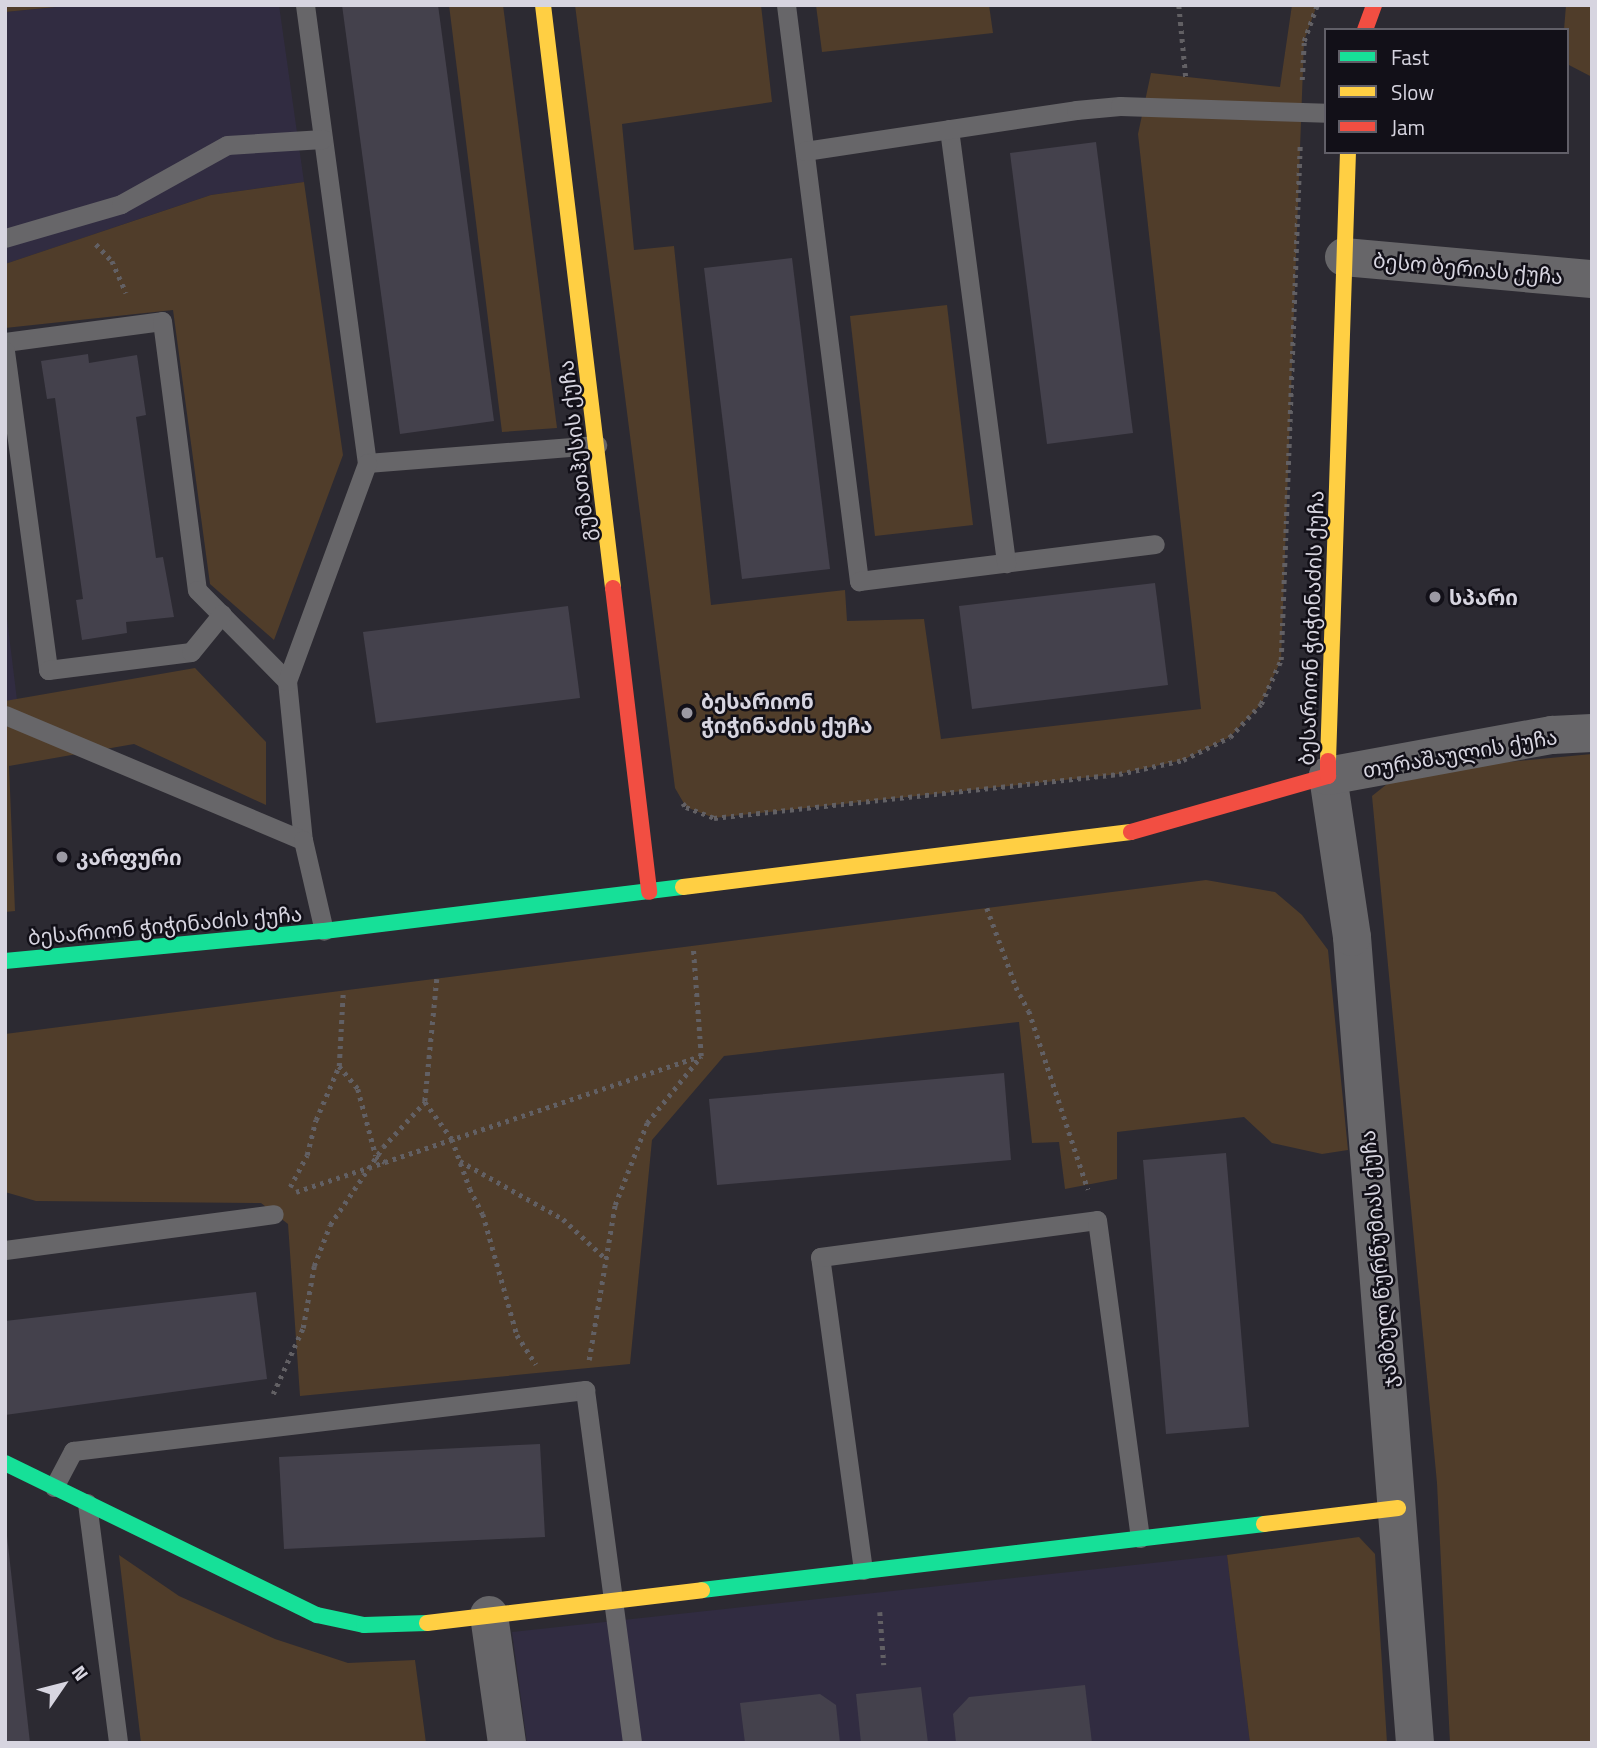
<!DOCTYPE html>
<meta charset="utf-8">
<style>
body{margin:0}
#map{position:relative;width:1597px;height:1748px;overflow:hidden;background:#2c2a32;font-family:"Titillium Web","Noto Sans Georgian",sans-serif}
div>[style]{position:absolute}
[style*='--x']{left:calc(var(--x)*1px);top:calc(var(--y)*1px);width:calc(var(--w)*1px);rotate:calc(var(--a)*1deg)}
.built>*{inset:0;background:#312c41}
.green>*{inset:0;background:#503d2a}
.building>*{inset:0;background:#44414c}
.path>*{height:4.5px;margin-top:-2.25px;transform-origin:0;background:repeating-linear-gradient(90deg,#626064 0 3.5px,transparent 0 8.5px)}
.lane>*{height:19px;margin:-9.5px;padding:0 9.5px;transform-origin:9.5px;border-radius:9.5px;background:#676669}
.street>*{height:38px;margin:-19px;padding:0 19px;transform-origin:19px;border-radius:19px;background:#676669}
.fast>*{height:16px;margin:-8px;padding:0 8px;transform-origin:8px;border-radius:8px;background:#16e098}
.slow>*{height:16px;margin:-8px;padding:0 8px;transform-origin:8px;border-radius:8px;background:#ffcf43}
.jam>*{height:16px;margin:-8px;padding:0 8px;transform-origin:8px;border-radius:8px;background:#f24e42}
.dots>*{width:19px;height:19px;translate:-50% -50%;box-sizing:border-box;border:4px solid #121018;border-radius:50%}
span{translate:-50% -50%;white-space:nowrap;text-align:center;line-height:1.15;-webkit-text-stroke:5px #121018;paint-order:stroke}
.street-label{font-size:21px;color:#d7d5e0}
.poi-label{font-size:21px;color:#d7d5e0;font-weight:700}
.left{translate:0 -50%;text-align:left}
.frame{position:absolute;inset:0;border:7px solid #d7d5e0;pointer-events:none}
.legend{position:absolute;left:1324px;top:28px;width:245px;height:126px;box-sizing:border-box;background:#121018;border:2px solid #615f68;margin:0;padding:9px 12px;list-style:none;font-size:21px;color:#d7d5e0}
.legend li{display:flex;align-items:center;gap:14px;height:35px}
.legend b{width:35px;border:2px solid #615f68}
.north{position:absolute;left:28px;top:1650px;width:70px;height:70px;-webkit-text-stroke:5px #121018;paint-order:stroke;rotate:55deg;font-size:19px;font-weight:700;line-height:28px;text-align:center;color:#d7d5e0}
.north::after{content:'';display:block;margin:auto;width:24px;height:32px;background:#d7d5e0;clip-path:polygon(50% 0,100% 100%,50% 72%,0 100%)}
</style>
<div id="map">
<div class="built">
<i style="clip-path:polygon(76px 5px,279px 5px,304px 182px,211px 195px,5px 264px,5px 12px)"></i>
<i style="clip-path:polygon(5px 602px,17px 700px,5px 701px)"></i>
<i style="clip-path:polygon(1227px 1555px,1250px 1743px,527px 1743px,512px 1632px)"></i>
</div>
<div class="green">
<i style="clip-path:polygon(5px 5px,76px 5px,5px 12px)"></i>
<i style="clip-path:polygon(449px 5px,503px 5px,557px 428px,502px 432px)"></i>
<i style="clip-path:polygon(575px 5px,761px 5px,772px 102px,622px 124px,634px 250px,674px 246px,711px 605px,845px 590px,847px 621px,924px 619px,941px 739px,1201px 709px,1138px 134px,1151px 73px,1280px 87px,1292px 5px,1317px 5px,1304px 41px,1281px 660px,1261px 704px,1230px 737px,1183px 760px,1119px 774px,714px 818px,686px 807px,675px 788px)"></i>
<i style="clip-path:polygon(816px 5px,989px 5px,993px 33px,822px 52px)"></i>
<i style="clip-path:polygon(1566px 5px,1592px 5px,1592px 77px,1567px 64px,1567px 30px,1564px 30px)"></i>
<i style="clip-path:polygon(304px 182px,343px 455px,274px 640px,210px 584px,173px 310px,5px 328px,5px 264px,211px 195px)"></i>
<i style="clip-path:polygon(947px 305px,973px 525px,875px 536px,850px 316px)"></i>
<i style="clip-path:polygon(195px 668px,266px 742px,266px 805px,134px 744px,9px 766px,15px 911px,5px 912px,5px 701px)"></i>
<i style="clip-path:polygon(1592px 754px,1592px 1743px,1450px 1743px,1437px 1483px,1372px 796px,1402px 772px)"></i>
<i style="clip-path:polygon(1206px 880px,1275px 892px,1302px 915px,1328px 950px,1348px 1150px,1322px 1154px,1272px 1143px,1244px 1117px,1117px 1132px,1117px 1179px,1065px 1189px,1059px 1142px,1032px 1143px,1019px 1022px,724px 1056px,652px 1140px,630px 1364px,300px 1396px,288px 1224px,261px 1203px,36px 1201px,5px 1192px,5px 1034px)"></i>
<i style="clip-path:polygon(1359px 1537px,1375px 1554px,1387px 1743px,1250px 1743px,1227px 1555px)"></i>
<i style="clip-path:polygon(119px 1555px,179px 1596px,275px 1639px,348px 1663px,415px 1660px,426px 1743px,141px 1743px)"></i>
</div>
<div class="building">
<i style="clip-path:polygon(342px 5px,438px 5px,494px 421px,400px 434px)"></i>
<i style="clip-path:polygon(1096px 142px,1133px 433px,1047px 444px,1010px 153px)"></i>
<i style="clip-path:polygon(792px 258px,830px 569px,742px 579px,704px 268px)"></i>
<i style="clip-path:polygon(88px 354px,89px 363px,137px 355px,146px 415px,136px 417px,156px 558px,163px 557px,174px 617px,126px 622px,127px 633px,82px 640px,76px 600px,83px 599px,55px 398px,47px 399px,41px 361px)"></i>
<i style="clip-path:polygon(1155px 583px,1168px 685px,972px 709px,959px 606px)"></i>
<i style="clip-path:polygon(568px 606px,580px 698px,376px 723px,363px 632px)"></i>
<i style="clip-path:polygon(1004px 1073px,1011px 1160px,717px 1185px,709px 1099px)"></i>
<i style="clip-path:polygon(1226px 1153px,1249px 1427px,1166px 1434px,1143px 1160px)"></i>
<i style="clip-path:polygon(256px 1292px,267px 1379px,5px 1415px,5px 1321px)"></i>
<i style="clip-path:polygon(540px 1444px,545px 1537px,284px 1549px,279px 1457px)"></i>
<i style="clip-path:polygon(5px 1536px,7px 1536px,30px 1743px,5px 1743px)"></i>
<i style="clip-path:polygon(1085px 1685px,1092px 1743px,956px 1743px,953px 1714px,969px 1697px)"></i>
<i style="clip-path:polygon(921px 1687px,928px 1743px,861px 1743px,856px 1694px)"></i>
<i style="clip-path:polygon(820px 1694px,836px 1705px,840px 1743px,745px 1743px,740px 1703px)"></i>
</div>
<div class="path">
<i style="--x:1179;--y:5;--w:73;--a:84.5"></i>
<i style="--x:1302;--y:80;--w:39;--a:-87"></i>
<i style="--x:1304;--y:41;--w:38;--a:-70"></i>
<i style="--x:96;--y:244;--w:23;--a:47"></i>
<i style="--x:112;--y:261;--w:35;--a:66"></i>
<i style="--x:683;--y:803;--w:5;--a:53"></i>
<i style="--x:686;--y:807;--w:30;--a:21"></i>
<i style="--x:714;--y:818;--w:407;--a:-6.2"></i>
<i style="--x:1119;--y:774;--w:66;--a:-12.3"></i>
<i style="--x:1183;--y:760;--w:52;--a:-26.1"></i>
<i style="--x:1230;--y:737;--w:45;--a:-46.8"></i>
<i style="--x:1261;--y:704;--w:48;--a:-65.6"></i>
<i style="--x:1281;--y:660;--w:516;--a:-87.89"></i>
<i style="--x:987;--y:908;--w:84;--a:69.8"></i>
<i style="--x:1016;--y:987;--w:27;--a:62"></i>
<i style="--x:1029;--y:1011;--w:188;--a:71.7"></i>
<i style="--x:437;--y:979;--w:124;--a:95.6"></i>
<i style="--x:425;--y:1102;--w:46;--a:53.9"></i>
<i style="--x:452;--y:1139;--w:53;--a:70.2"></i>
<i style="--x:470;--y:1189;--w:28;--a:63"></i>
<i style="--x:483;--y:1214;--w:126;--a:74.3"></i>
<i style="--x:517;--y:1335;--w:35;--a:57"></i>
<i style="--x:339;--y:1066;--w:30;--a:50"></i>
<i style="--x:358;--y:1089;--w:69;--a:75"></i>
<i style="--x:376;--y:1156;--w:11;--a:34"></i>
<i style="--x:460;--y:1161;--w:118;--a:29.4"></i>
<i style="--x:563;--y:1219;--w:57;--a:42.9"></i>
<i style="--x:290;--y:1187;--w:36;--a:-62"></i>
<i style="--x:307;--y:1155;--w:36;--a:-76"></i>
<i style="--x:316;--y:1120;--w:59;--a:-66.9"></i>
<i style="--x:339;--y:1066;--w:75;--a:-86.9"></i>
<i style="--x:296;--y:1192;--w:427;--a:-18.6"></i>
<i style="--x:701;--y:1056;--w:110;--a:-94.2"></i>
<i style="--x:589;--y:1360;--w:157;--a:-80.5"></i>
<i style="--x:615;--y:1205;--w:88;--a:-68.7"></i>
<i style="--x:647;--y:1123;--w:86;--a:-51.1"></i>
<i style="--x:273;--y:1394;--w:72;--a:-65.6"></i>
<i style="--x:303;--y:1328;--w:63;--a:-79.9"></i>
<i style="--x:314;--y:1266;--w:44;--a:-68.7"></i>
<i style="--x:330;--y:1225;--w:94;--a:-55.8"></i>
<i style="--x:383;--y:1147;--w:62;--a:-47"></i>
<i style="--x:880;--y:1612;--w:53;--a:85.7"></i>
</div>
<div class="lane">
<i style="--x:305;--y:5;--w:462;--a:82.3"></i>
<i style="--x:367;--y:463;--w:231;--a:-4.5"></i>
<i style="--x:786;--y:5;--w:581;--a:82.78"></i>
<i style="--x:859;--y:581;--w:298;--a:-7.1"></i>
<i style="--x:949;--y:129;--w:438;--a:82.5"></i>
<i style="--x:805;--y:151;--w:274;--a:-8.6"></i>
<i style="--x:1076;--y:110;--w:44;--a:-5.2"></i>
<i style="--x:1120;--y:106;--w:206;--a:1.9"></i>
<i style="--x:5;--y:238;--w:121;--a:-16.3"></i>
<i style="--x:121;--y:204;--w:121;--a:-29.1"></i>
<i style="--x:227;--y:145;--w:96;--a:-3.6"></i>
<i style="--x:5;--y:342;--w:158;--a:-7.6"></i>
<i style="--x:162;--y:321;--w:271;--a:82.6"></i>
<i style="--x:197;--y:590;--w:128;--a:45.3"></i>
<i style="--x:287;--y:681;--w:160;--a:84.3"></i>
<i style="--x:5;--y:351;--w:322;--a:82.3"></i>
<i style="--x:48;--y:670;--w:144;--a:-7.2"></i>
<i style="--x:191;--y:652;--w:49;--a:-50.8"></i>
<i style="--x:287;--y:681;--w:232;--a:-69.8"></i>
<i style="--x:5;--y:715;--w:323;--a:22.8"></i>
<i style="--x:303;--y:840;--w:93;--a:77"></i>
<i style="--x:5;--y:1250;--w:271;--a:-7.6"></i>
<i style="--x:54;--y:1487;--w:41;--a:-62.2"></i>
<i style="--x:73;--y:1451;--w:516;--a:-6.79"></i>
<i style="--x:585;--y:1390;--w:356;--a:82.4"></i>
<i style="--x:87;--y:1503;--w:242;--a:82.6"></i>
<i style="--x:863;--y:1570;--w:316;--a:-97.8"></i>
<i style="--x:820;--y:1257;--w:279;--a:-7.6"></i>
<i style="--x:1097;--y:1220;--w:321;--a:82.3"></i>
</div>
<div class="street">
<i style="--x:1344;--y:257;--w:249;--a:5.1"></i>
<i style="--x:489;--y:1615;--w:129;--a:82"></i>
<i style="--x:1415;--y:1743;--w:808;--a:-94.47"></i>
<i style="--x:1352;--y:937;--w:163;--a:-98.5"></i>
<i style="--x:1328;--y:776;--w:228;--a:-10.4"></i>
<i style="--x:1552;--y:735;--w:40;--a:-2.9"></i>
</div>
<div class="fast">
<i style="--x:5;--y:961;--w:320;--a:-5.4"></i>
<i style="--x:324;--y:931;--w:362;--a:-7"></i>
<i style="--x:5;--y:1463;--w:347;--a:26"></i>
<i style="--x:317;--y:1615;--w:48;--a:12"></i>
<i style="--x:364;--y:1625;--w:63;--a:-1.8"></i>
<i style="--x:702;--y:1590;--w:566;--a:-6.7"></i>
</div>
<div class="slow">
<i style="--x:543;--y:5;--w:587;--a:83.15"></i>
<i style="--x:1328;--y:761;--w:609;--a:-88.12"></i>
<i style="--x:683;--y:887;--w:451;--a:-7"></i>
<i style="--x:1264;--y:1524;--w:135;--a:-6.8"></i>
<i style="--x:427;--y:1623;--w:277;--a:-6.8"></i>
</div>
<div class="jam">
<i style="--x:1365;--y:30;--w:27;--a:-70"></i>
<i style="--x:613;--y:588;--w:306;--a:83.2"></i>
<i style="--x:1131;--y:832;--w:205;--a:-15.9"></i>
<i style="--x:1328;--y:776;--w:15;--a:-90"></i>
</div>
<div class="dots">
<i style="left:1435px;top:597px;background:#9b99a3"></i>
<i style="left:687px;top:713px;background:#9b99a3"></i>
<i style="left:62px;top:857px;background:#9b99a3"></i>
</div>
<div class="street-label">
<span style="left:1468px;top:268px;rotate:5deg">ბესო ბერიას ქუჩა</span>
<span style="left:576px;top:451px;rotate:-97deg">გუმათჰესის ქუჩა</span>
<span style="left:1311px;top:628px;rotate:-88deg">ბესარიონ ჭიჭინაძის ქუჩა</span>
<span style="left:1460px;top:753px;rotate:-10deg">თურაშაულის ქუჩა</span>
<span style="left:165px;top:925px;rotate:-5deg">ბესარიონ ჭიჭინაძის ქუჩა</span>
<span style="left:1378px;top:1259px;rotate:-95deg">ჯამბულ წურწუმიას ქუჩა</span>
</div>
<div class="poi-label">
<span class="left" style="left:1449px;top:597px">სპარი</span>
<span class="left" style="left:701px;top:713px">ბესარიონ<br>ჭიჭინაძის ქუჩა</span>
<span class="left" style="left:76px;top:857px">კარფური</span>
</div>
<div class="frame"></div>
<ul class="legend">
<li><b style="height:9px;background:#16e098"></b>Fast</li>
<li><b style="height:9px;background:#ffcf43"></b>Slow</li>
<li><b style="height:9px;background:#f24e42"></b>Jam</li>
</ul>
<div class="north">N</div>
</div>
